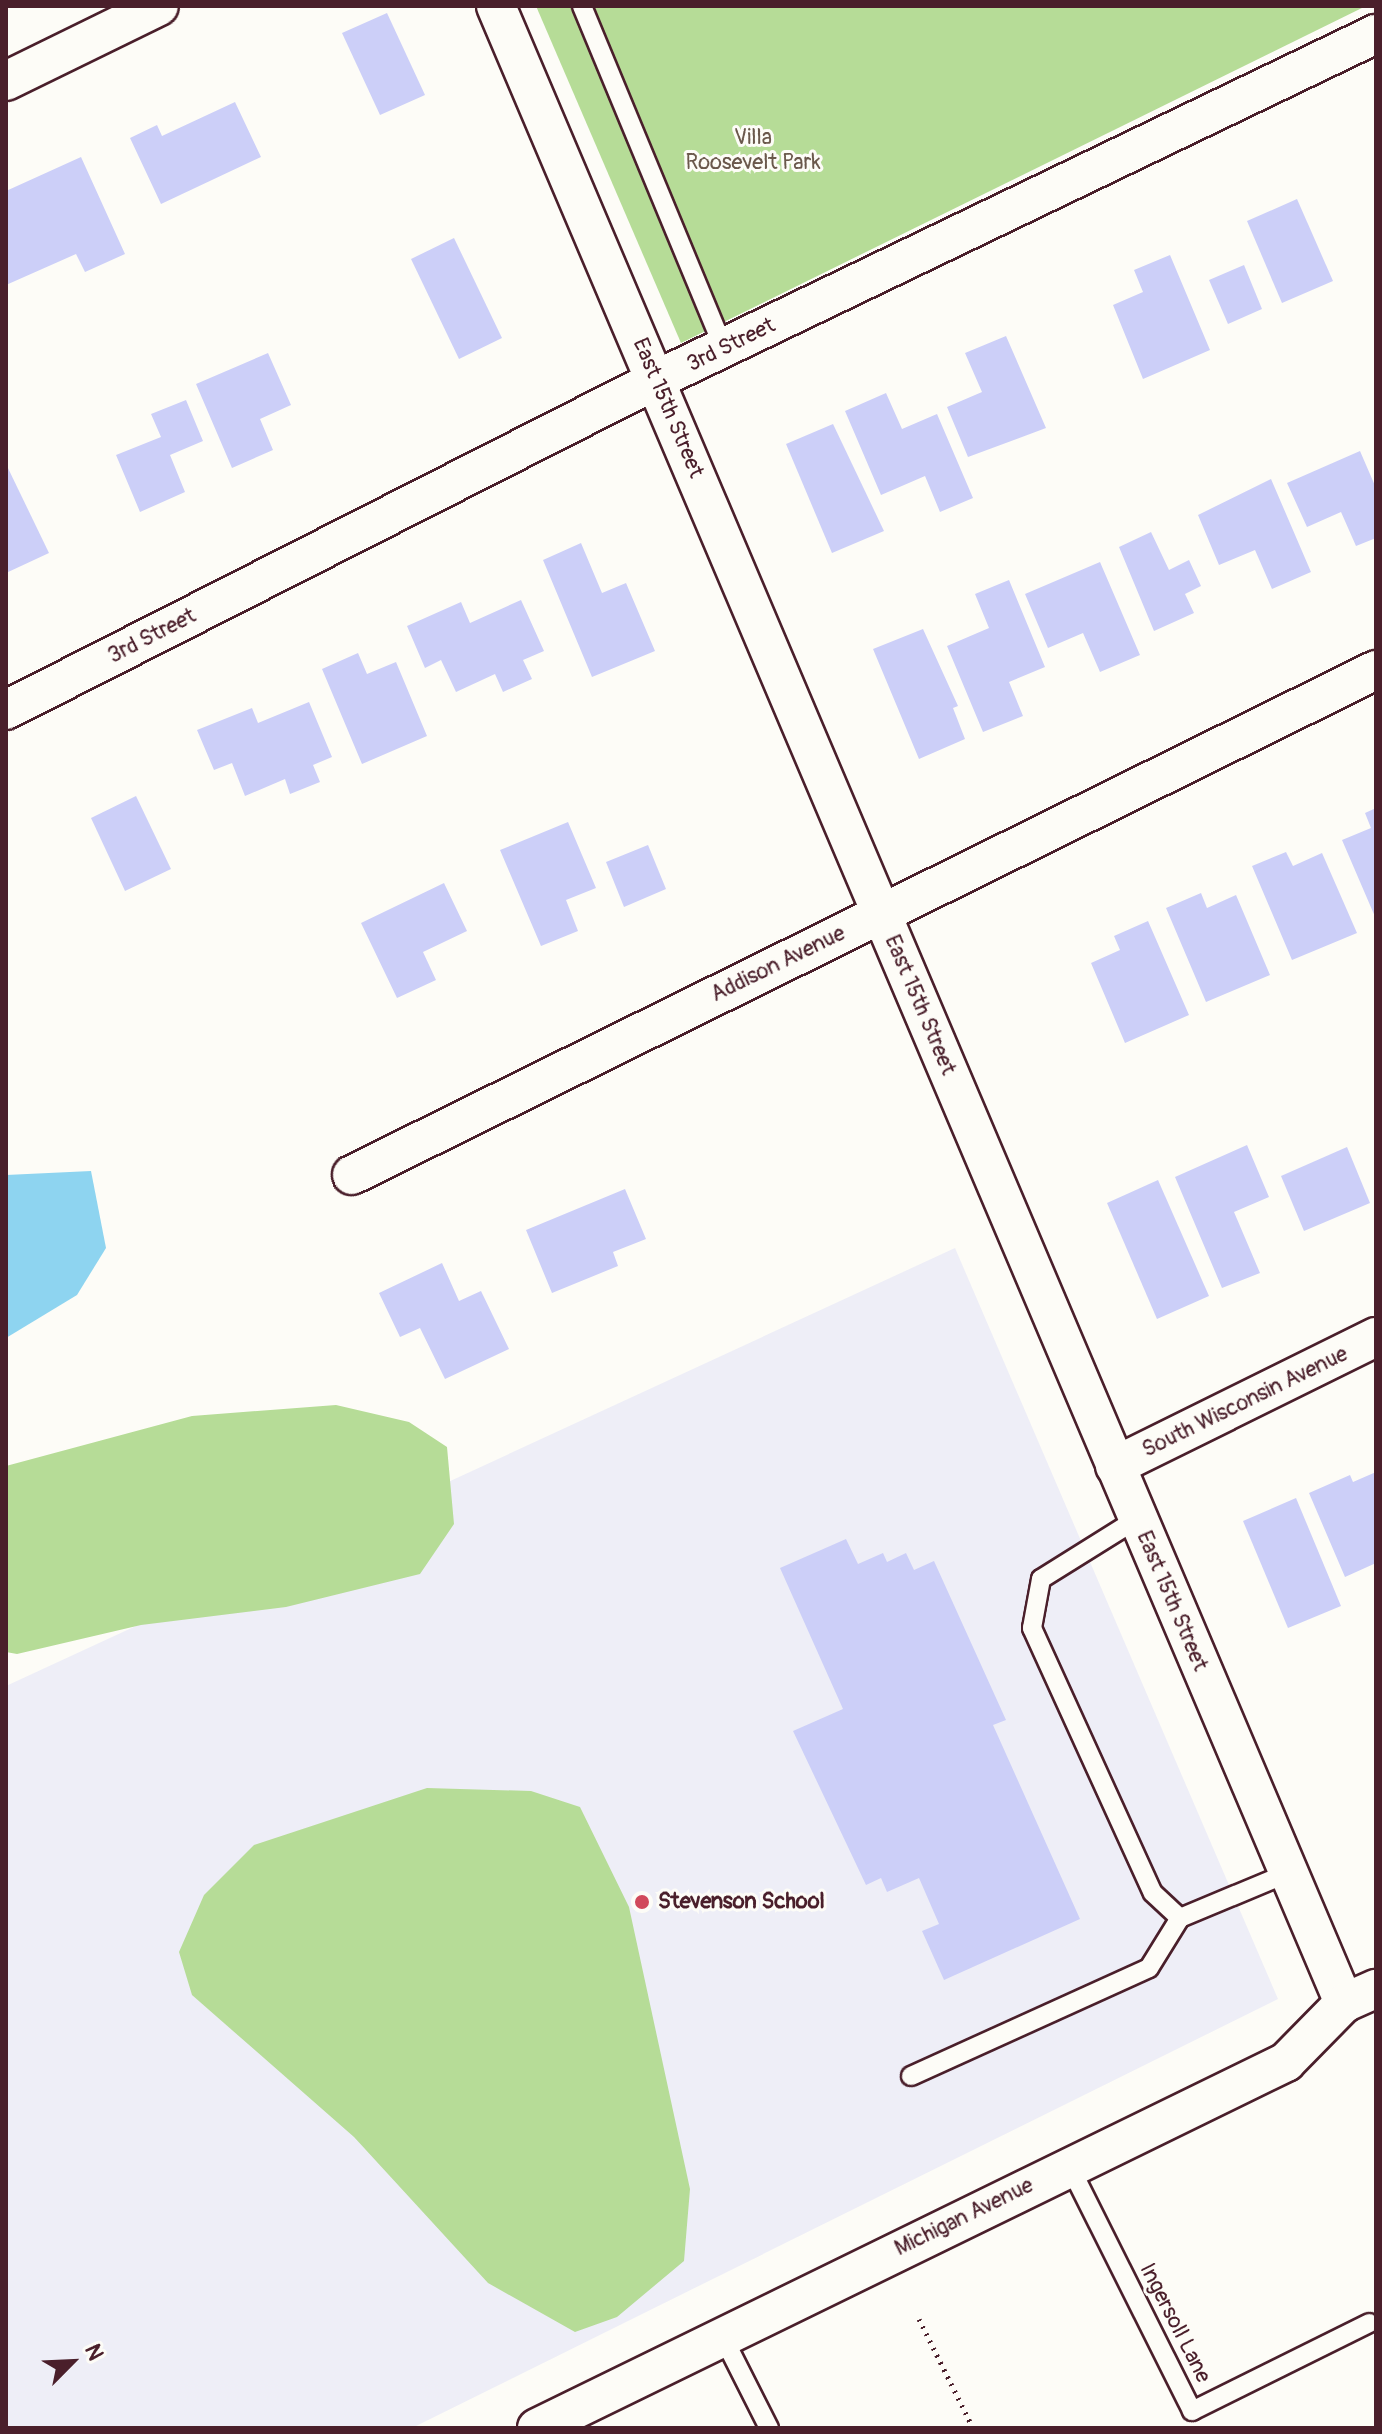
<!DOCTYPE html>
<style>
body{margin:0}
#map{position:relative;width:1382px;height:2434px;overflow:hidden;background:#fdfcf7;font-family:Pangolin,sans-serif}
div>[style]{position:absolute}
[style*='--x']{left:calc(var(--x)*1px);top:calc(var(--y)*1px);width:calc(var(--w)*1px);rotate:calc(var(--a)*1deg)}
.built>*{inset:0;background:#eeeef7}
.green>*{inset:0;background:#b6dc97}
.water>*{inset:0;background:#8ed4f0}
.building>*{inset:0;background:#cccff8}
.path>*{height:5px;margin-top:-2.5px;transform-origin:0;background:repeating-linear-gradient(90deg,#4a1f2b 0 2px,transparent 0 8px)}
.roads{filter:drop-shadow(2px 0 #4a1f2b) drop-shadow(-2px 0 #4a1f2b) drop-shadow(0 2px #4a1f2b) drop-shadow(0 -2px #4a1f2b)}
.lane>*{height:18px;margin:-9px;padding:0 9px;transform-origin:9px;border-radius:9px;background:#fdfcf7}
.street>*{height:38px;margin:-19px;padding:0 19px;transform-origin:19px;border-radius:19px;background:#fdfcf7}
.dots>*{width:22px;height:22px;translate:-50% -50%;box-sizing:border-box;border:4px solid #fdfcf7;border-radius:50%}
span{translate:-50% -50%;white-space:nowrap;text-align:center;line-height:1.15;-webkit-text-stroke:6px #fdfcf7;paint-order:stroke}
.park-label{font-size:22px;color:#6a584b}
.street-label{font-size:22px;color:#4a1f2b}
.poi-label{font-size:22px;color:#4a1f2b;font-weight:700}
.left{translate:0 -50%;text-align:left}
.frame{position:absolute;inset:0;border:8px solid #4a1f2b;pointer-events:none}
.north{position:absolute;left:32px;top:2322px;width:80px;height:80px;-webkit-text-stroke:6px #fdfcf7;paint-order:stroke;rotate:66deg;font-size:22px;font-weight:700;line-height:32px;text-align:center;color:#4a1f2b}
.north::after{content:'';display:block;margin:auto;width:28px;height:36px;background:#4a1f2b;clip-path:polygon(50% 0,100% 100%,50% 72%,0 100%)}
</style>
<div id="map">
<div class="built">
<i style="clip-path:polygon(955px 1248px,1278px 1999px,412px 2428px,6px 2428px,6px 1686px)"></i>
</div>
<div class="green">
<i style="clip-path:polygon(536px 6px,1366px 6px,681px 343px)"></i>
<i style="clip-path:polygon(336px 1405px,409px 1422px,447px 1447px,454px 1524px,420px 1574px,286px 1607px,141px 1625px,17px 1654px,6px 1652px,6px 1466px,192px 1416px)"></i>
<i style="clip-path:polygon(427px 1788px,531px 1791px,580px 1807px,629px 1907px,690px 2189px,684px 2261px,617px 2317px,575px 2332px,488px 2283px,354px 2137px,192px 1995px,179px 1952px,204px 1895px,254px 1845px)"></i>
</div>
<div class="water">
<i style="clip-path:polygon(91px 1171px,106px 1248px,77px 1295px,6px 1338px,6px 1175px)"></i>
</div>
<div class="building">
<i style="clip-path:polygon(387px 13px,425px 95px,380px 115px,342px 33px)"></i>
<i style="clip-path:polygon(235px 102px,261px 157px,161px 204px,130px 138px,157px 125px,162px 136px)"></i>
<i style="clip-path:polygon(81px 157px,125px 254px,85px 272px,76px 254px,6px 285px,6px 191px)"></i>
<i style="clip-path:polygon(1297px 199px,1333px 281px,1282px 303px,1247px 221px)"></i>
<i style="clip-path:polygon(454px 238px,502px 338px,459px 359px,411px 259px)"></i>
<i style="clip-path:polygon(1170px 255px,1210px 350px,1143px 379px,1113px 305px,1143px 292px,1134px 270px)"></i>
<i style="clip-path:polygon(1244px 265px,1262px 309px,1228px 324px,1209px 280px)"></i>
<i style="clip-path:polygon(1006px 336px,1046px 428px,968px 457px,947px 407px,982px 392px,965px 353px)"></i>
<i style="clip-path:polygon(268px 353px,291px 405px,260px 419px,273px 450px,232px 468px,196px 384px)"></i>
<i style="clip-path:polygon(886px 393px,902px 429px,937px 414px,973px 498px,940px 512px,925px 476px,881px 495px,845px 411px)"></i>
<i style="clip-path:polygon(186px 400px,203px 441px,170px 455px,185px 492px,140px 512px,116px 455px,161px 437px,151px 414px)"></i>
<i style="clip-path:polygon(833px 424px,884px 531px,832px 553px,786px 444px)"></i>
<i style="clip-path:polygon(1360px 451px,1376px 488px,1376px 538px,1356px 546px,1341px 512px,1307px 527px,1287px 483px)"></i>
<i style="clip-path:polygon(6px 464px,49px 553px,6px 573px)"></i>
<i style="clip-path:polygon(1271px 479px,1311px 572px,1272px 589px,1255px 550px,1219px 565px,1198px 515px)"></i>
<i style="clip-path:polygon(1151px 532px,1169px 570px,1189px 560px,1201px 586px,1185px 594px,1194px 613px,1154px 631px,1119px 547px)"></i>
<i style="clip-path:polygon(581px 543px,602px 593px,626px 583px,655px 651px,592px 677px,543px 560px)"></i>
<i style="clip-path:polygon(1100px 562px,1140px 655px,1100px 672px,1083px 633px,1048px 648px,1025px 594px)"></i>
<i style="clip-path:polygon(1009px 580px,1045px 667px,1009px 682px,1023px 716px,983px 732px,947px 646px,989px 628px,975px 594px)"></i>
<i style="clip-path:polygon(521px 600px,544px 651px,523px 660px,532px 679px,503px 692px,495px 674px,456px 692px,441px 660px,425px 668px,407px 626px,461px 602px,470px 623px)"></i>
<i style="clip-path:polygon(923px 629px,958px 706px,953px 708px,965px 739px,919px 759px,873px 649px)"></i>
<i style="clip-path:polygon(358px 653px,367px 674px,396px 662px,427px 736px,362px 764px,322px 669px)"></i>
<i style="clip-path:polygon(309px 702px,332px 757px,313px 765px,320px 782px,290px 794px,285px 779px,245px 796px,232px 763px,214px 770px,197px 730px,252px 708px,258px 723px)"></i>
<i style="clip-path:polygon(136px 796px,171px 869px,125px 891px,91px 818px)"></i>
<i style="clip-path:polygon(1376px 808px,1376px 919px,1342px 840px,1371px 828px,1365px 813px)"></i>
<i style="clip-path:polygon(568px 822px,596px 888px,566px 900px,578px 931px,541px 946px,500px 850px)"></i>
<i style="clip-path:polygon(648px 845px,666px 889px,624px 907px,606px 862px)"></i>
<i style="clip-path:polygon(1286px 852px,1293px 866px,1322px 853px,1357px 933px,1292px 960px,1252px 866px)"></i>
<i style="clip-path:polygon(444px 883px,467px 931px,423px 952px,436px 980px,397px 998px,361px 923px)"></i>
<i style="clip-path:polygon(1201px 893px,1207px 908px,1236px 895px,1270px 975px,1206px 1002px,1166px 908px)"></i>
<i style="clip-path:polygon(1148px 921px,1189px 1015px,1125px 1043px,1091px 963px,1120px 950px,1114px 936px)"></i>
<i style="clip-path:polygon(1247px 1145px,1269px 1197px,1234px 1212px,1260px 1273px,1222px 1288px,1175px 1177px)"></i>
<i style="clip-path:polygon(1347px 1147px,1370px 1203px,1304px 1231px,1281px 1176px)"></i>
<i style="clip-path:polygon(1158px 1180px,1209px 1296px,1157px 1319px,1107px 1203px)"></i>
<i style="clip-path:polygon(625px 1189px,646px 1239px,613px 1252px,618px 1266px,552px 1293px,526px 1230px)"></i>
<i style="clip-path:polygon(442px 1263px,459px 1301px,481px 1291px,509px 1349px,445px 1379px,420px 1328px,400px 1337px,379px 1293px)"></i>
<i style="clip-path:polygon(1376px 1472px,1376px 1563px,1345px 1577px,1309px 1493px,1350px 1475px,1353px 1482px)"></i>
<i style="clip-path:polygon(1296px 1498px,1341px 1606px,1288px 1628px,1243px 1521px)"></i>
<i style="clip-path:polygon(846px 1539px,858px 1564px,883px 1553px,887px 1562px,906px 1553px,914px 1570px,934px 1561px,1006px 1720px,993px 1725px,1080px 1919px,944px 1980px,922px 1931px,939px 1924px,919px 1878px,887px 1892px,881px 1878px,866px 1885px,793px 1731px,843px 1709px,780px 1568px)"></i>
</div>
<div class="path">
<i style="--x:919;--y:2319;--w:122;--a:63.6"></i>
</div>
<div class="roads">
<div class="lane">
<i style="--x:582;--y:6;--w:370;--a:67.5"></i>
<i style="--x:1137;--y:1519;--w:113;--a:148"></i>
<i style="--x:1041;--y:1579;--w:50;--a:100.4"></i>
<i style="--x:1032;--y:1628;--w:291;--a:65.5"></i>
<i style="--x:1153;--y:1893;--w:37;--a:43"></i>
<i style="--x:911;--y:2076;--w:261;--a:-24.4"></i>
<i style="--x:1149;--y:1968;--w:59;--a:-58.2"></i>
<i style="--x:1180;--y:1918;--w:117;--a:-22.6"></i>
<i style="--x:1069;--y:2165;--w:275;--a:63.4"></i>
<i style="--x:1192;--y:2411;--w:198;--a:-26.4"></i>
<i style="--x:723;--y:2337;--w:102;--a:63.2"></i>
</div>
<div class="street">
<i style="--x:496;--y:6;--w:2170;--a:66.99"></i>
<i style="--x:6;--y:81;--w:170;--a:-26.1"></i>
<i style="--x:6;--y:710;--w:729;--a:-26.92"></i>
<i style="--x:656;--y:380;--w:799;--a:-25.67"></i>
<i style="--x:352;--y:1175;--w:1142;--a:-26.25"></i>
<i style="--x:1115;--y:1466;--w:291;--a:-26.3"></i>
<i style="--x:537;--y:2428;--w:834;--a:-26.04"></i>
<i style="--x:1286;--y:2062;--w:83;--a:-45.5"></i>
<i style="--x:1344;--y:2003;--w:35;--a:-24"></i>
</div>
</div>
<div class="dots">
<i style="left:642px;top:1902px;background:#d1495b"></i>
</div>
<div class="park-label">
<span style="left:753px;top:150px">Villa<br>Roosevelt Park</span>
</div>
<div class="street-label">
<span style="left:731px;top:345px;rotate:-26deg">3rd Street</span>
<span style="left:668px;top:408px;rotate:67deg">East 15th Street</span>
<span style="left:152px;top:636px;rotate:-27deg">3rd Street</span>
<span style="left:778px;top:964px;rotate:-26deg">Addison Avenue</span>
<span style="left:920px;top:1005px;rotate:67deg">East 15th Street</span>
<span style="left:1245px;top:1402px;rotate:-26deg">South Wisconsin Avenue</span>
<span style="left:1172px;top:1601px;rotate:67deg">East 15th Street</span>
<span style="left:964px;top:2217px;rotate:-26deg">Michigan Avenue</span>
<span style="left:1175px;top:2323px;rotate:63deg">Ingersoll Lane</span>
</div>
<div class="poi-label">
<span class="left" style="left:658px;top:1902px">Stevenson School</span>
</div>
<div class="frame"></div>
<div class="north">N</div>
</div>
